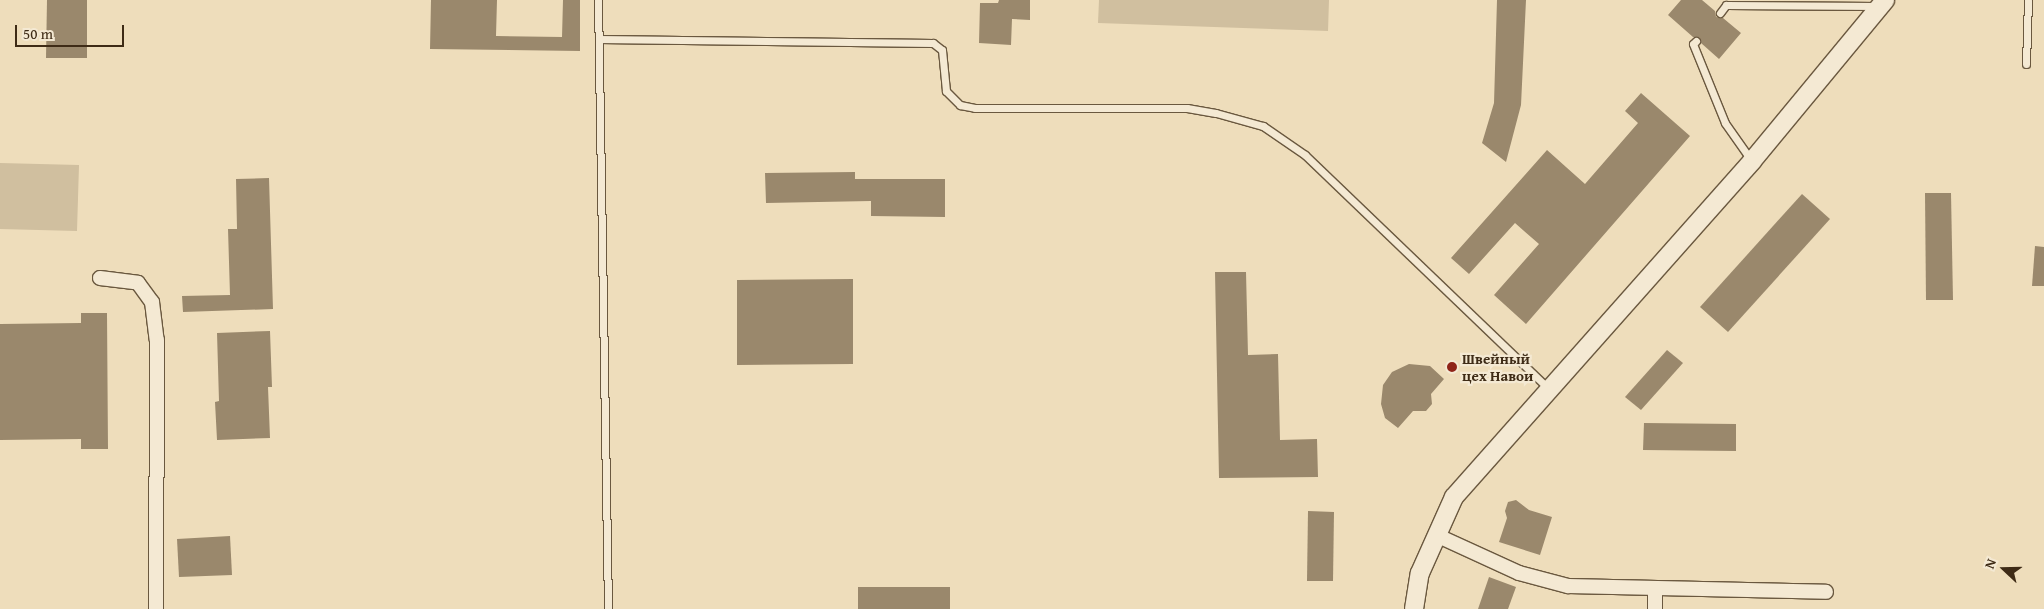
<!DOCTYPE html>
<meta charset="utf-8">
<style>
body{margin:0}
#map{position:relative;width:2044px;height:609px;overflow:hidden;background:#edb;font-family:"Gentium Book Plus",serif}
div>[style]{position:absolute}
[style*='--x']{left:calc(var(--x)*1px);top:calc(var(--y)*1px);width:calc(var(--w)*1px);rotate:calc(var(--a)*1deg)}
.green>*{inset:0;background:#d0bf9f}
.building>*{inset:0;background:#9a886c}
.roads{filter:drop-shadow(1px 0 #6a583f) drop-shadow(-1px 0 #6a583f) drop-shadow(0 1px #6a583f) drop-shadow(0 -1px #6a583f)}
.service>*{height:7px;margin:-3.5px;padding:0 3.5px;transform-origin:3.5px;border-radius:3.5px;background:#f4e9d3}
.minor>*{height:14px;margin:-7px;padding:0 7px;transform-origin:7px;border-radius:7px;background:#f4e9d3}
.tertiary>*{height:18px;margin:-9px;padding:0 9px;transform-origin:9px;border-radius:9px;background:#f4e9d3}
.dots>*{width:14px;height:14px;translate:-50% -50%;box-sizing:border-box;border:2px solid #f4e9d3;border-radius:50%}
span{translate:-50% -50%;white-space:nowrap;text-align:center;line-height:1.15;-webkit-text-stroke:4.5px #f4e9d3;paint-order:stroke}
.poi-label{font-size:15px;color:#3e2b16;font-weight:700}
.left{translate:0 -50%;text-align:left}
.north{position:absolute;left:1979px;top:544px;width:50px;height:50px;-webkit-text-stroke:4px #f4e9d3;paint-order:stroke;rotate:291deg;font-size:14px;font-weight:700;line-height:20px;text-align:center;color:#3e2b16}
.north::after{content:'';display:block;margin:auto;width:18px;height:22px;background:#3e2b16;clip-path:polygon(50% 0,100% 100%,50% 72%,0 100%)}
.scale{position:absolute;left:15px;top:25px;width:109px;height:22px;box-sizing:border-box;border:2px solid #3e2b16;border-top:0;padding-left:6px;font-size:15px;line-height:18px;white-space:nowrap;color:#3e2b16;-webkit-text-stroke:4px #f4e9d3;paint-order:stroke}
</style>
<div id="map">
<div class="green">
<i style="clip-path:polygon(1099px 0,1329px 0,1328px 31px,1098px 23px)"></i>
<i style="clip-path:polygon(0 163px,79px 165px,77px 231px,0 229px)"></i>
</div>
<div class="building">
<i style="clip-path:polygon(47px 0,87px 0,87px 58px,46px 58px)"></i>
<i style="clip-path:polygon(431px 0,497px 0,496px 36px,562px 37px,563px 0,580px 0,580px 51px,430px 49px)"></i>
<i style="clip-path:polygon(999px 0,1030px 0,1030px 20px,1012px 19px,1011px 45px,979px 43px,980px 3px,998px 3px)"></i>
<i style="clip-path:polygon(1497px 0,1526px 0,1521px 105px,1506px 162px,1482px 143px,1494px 103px)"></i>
<i style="clip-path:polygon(1681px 0,1702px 0,1715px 11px,1716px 17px,1723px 18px,1741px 33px,1719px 59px,1701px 43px,1699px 37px,1693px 37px,1668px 15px)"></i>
<i style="clip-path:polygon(1641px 93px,1690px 136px,1526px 324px,1494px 295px,1539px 244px,1515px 223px,1469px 274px,1451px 258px,1547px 150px,1585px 184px,1638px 123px,1625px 111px)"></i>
<i style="clip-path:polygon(855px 172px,855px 179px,945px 179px,945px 217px,871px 216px,871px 201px,766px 203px,765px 173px)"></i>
<i style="clip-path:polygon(269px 178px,273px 309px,183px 312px,182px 296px,230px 295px,228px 229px,237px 229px,236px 179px)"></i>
<i style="clip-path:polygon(1925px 193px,1951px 193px,1953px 300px,1926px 300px)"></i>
<i style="clip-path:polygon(1802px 194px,1830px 219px,1728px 332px,1700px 307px)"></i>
<i style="clip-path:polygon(2035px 246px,2044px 247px,2044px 286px,2032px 286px)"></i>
<i style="clip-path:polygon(1215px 272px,1246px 272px,1248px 355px,1278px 354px,1280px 440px,1317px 439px,1318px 477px,1219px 478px)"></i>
<i style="clip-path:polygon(853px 279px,853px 364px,737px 365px,737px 280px)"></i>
<i style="clip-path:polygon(81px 313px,107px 313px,108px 449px,81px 449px,81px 439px,0 440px,0 324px,81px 323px)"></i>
<i style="clip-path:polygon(270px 331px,272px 387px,268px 387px,270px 438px,217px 440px,215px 402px,219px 401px,217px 333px)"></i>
<i style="clip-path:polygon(1667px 350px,1683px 363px,1641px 410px,1625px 397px)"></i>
<i style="clip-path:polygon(1409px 364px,1430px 366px,1444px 379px,1431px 394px,1432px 404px,1426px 411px,1413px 411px,1398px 428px,1385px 418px,1381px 404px,1383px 385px,1392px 372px)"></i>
<i style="clip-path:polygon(1644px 423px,1736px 424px,1736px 451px,1643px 450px)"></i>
<i style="clip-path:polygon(1516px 500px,1529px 510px,1552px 517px,1540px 555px,1499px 542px,1507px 518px,1505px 511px,1508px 502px)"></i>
<i style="clip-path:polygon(1308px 511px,1334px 512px,1333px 581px,1307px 581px)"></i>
<i style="clip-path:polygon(230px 536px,232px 575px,179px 577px,177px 539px)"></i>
<i style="clip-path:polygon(1489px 577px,1516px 587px,1508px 609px,1478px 609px)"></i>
<i style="clip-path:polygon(858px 587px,950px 587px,950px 609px,858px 609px)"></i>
</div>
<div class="roads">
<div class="service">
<i style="--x:598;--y:0;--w:609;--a:89.06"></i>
<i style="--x:1720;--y:13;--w:10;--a:-53"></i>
<i style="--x:1726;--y:5;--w:151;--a:0.4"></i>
<i style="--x:599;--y:39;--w:334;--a:0.7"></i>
<i style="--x:933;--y:43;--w:11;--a:38"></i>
<i style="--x:942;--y:50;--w:41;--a:84.4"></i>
<i style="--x:946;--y:91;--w:20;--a:45"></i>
<i style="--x:960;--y:105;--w:15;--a:11"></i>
<i style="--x:975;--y:108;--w:212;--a:0"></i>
<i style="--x:1187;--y:108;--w:29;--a:10"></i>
<i style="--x:1216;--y:113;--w:49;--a:15.5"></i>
<i style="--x:1263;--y:126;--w:51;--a:34.6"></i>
<i style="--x:1305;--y:155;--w:337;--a:43.8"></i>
<i style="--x:1696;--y:41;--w:4;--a:135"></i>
<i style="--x:1693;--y:44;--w:85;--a:67.9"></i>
<i style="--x:1725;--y:123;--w:45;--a:54.9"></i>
<i style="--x:2026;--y:64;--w:64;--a:-88.2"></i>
</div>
<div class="minor">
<i style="--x:100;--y:278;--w:38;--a:7"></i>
<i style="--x:138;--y:283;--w:24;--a:54"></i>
<i style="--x:152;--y:302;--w:38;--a:83"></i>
<i style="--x:157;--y:340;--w:269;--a:90.2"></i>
<i style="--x:1436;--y:535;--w:91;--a:24.6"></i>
<i style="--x:1519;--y:573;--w:51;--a:14.9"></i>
<i style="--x:1568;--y:586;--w:258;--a:1.3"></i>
<i style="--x:1655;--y:609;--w:21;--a:-90"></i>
</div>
<div class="tertiary">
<i style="--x:1414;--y:609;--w:36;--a:-81"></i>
<i style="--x:1420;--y:573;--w:83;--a:-65.9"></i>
<i style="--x:1454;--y:497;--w:449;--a:-48.4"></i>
<i style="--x:1752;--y:161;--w:209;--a:-50.4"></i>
</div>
</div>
<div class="dots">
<i style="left:1452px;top:367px;background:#8f2418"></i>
</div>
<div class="poi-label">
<span class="left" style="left:1462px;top:367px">Швейный<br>цех Навои</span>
</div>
<div class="north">N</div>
<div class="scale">50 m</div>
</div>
